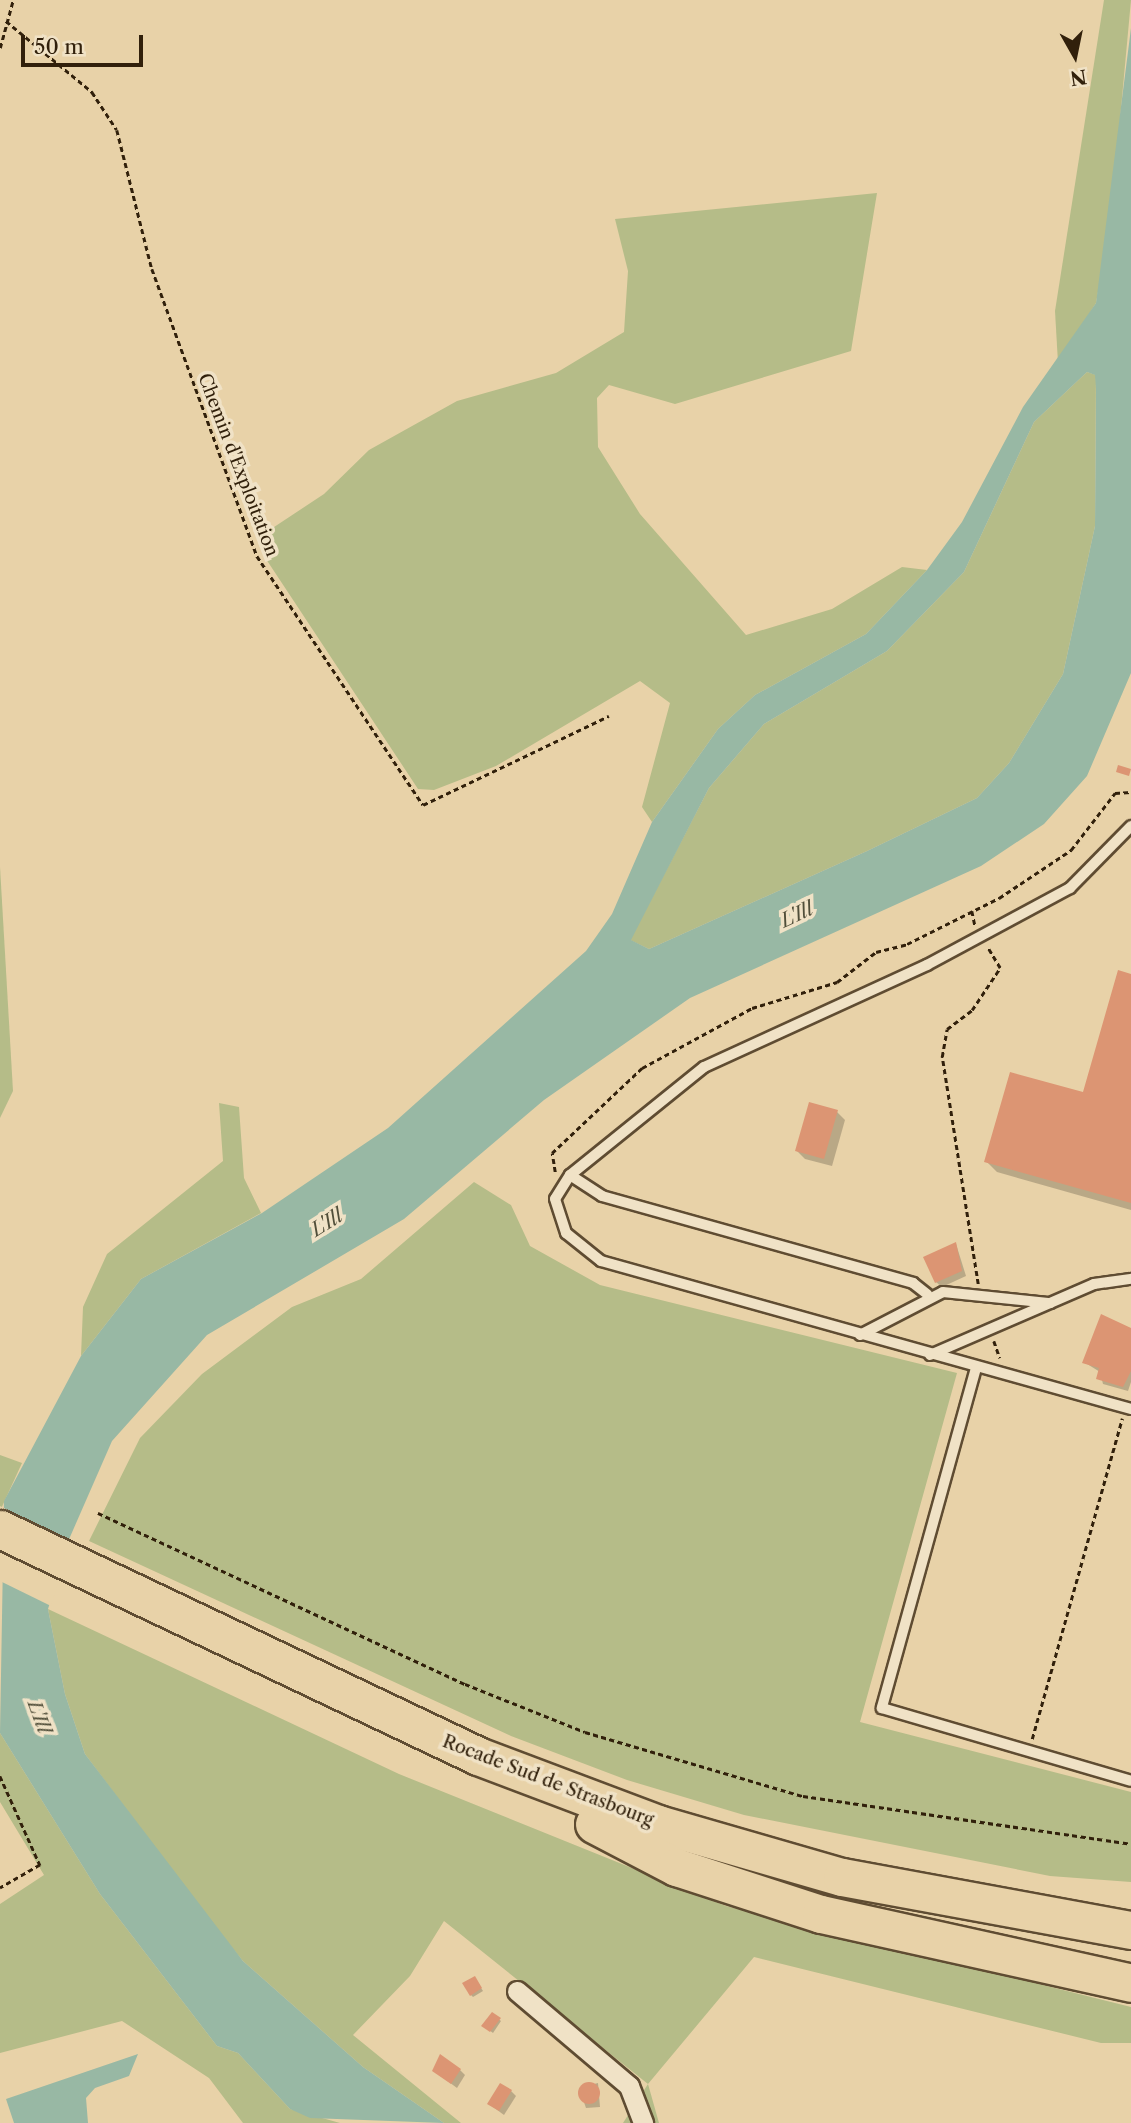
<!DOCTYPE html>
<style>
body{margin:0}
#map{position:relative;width:1131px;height:2123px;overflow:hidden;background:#e8d2a8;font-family:"Libre Caslon Text",serif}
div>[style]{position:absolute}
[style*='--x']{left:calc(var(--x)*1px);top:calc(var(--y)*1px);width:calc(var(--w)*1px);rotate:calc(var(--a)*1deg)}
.green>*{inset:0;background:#b5bc88}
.water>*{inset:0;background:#98b8a4}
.pier>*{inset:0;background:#e8d2a8}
.shadow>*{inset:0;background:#0003}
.building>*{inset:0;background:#dc9573}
.round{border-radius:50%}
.path>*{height:2.5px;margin-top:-1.25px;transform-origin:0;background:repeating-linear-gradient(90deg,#31200b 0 5px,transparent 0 8.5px)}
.roads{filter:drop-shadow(2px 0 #5f4c32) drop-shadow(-2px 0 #5f4c32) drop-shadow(0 2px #5f4c32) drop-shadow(0 -2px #5f4c32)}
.lane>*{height:10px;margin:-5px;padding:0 5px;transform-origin:5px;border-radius:5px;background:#f0e2c6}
.street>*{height:19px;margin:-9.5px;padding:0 9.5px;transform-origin:9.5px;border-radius:9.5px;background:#f0e2c6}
.highway>*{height:37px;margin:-18.5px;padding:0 18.5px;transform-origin:18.5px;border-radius:18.5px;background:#e8d2a8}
span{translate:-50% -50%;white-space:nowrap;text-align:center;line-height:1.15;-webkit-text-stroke:7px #f0e2c6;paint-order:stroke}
.street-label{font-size:18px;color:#31200b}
.water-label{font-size:19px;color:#504e39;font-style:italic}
.north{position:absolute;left:1040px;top:21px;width:70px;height:70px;-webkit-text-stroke:5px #f0e2c6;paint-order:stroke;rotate:171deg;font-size:19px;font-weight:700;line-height:28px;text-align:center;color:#31200b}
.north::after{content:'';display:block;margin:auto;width:24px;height:32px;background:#31200b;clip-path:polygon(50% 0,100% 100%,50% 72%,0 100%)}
.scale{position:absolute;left:21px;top:35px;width:122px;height:32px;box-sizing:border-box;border:4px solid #31200b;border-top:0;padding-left:9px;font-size:21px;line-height:24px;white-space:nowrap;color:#31200b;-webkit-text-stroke:5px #f0e2c6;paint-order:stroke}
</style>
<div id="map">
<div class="green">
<i style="clip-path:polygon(1104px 0,1131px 0,1111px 217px,1096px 303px,1058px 363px,1055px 311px)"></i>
<i style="clip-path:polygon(877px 193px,851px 351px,675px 404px,609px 385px,597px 398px,598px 447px,640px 514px,746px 635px,832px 609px,902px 567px,927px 570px,866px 634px,755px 695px,718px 729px,652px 822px,642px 807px,670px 703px,640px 681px,496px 766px,434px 790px,418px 789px,266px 559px,262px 535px,324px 494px,369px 450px,457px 401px,556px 373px,624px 332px,628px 271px,615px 219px)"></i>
<i style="clip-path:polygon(1087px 372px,1096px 375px,1095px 526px,1063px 674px,1009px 763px,977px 798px,867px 851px,649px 949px,630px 940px,709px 788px,764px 724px,887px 651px,964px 572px,1034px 422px)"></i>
<i style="clip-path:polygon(0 867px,13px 1091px,0 1118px)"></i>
<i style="clip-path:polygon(219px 1103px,239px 1107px,244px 1178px,261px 1213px,141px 1279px,81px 1356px,83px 1307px,107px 1254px,223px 1161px)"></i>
<i style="clip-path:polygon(474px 1182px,511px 1205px,530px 1246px,600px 1285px,957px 1373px,860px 1722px,1131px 1792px,1131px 1882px,1050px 1876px,744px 1815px,627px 1780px,511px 1736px,89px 1541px,140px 1438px,202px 1374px,292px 1307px,361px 1279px)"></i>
<i style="clip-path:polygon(0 1455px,22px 1463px,0 1511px)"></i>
<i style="clip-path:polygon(48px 1609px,399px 1774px,726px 1906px,1131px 2007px,1131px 2043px,1101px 2043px,754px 1957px,648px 2084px,659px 2123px,623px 2123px,648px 2084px,444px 1921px,410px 1976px,353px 2035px,461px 2123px,444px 2123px,363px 2067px,243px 1961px,206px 1916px,85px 1754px,65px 1694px)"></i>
<i style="clip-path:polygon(0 1733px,100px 1894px,217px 2046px,238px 2053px,290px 2109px,340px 2123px,243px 2123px,209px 2078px,122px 2021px,0 2053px,0 1904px,44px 1875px,0 1802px)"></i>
</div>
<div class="water">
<i style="clip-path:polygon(evenodd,1131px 28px,1131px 673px,1087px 776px,1044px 824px,981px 866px,690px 998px,544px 1100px,404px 1219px,207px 1335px,112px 1441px,70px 1537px,48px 1609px,65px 1694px,85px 1754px,243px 1961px,363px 2067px,444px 2123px,310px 2118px,290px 2109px,238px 2053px,217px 2046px,100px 1894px,0 1733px,4px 1501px,81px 1356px,141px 1279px,262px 1213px,388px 1128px,586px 951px,612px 914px,652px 822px,718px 729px,755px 695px,866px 634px,927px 570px,962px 522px,1023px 407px,1096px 303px,1131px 28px,1087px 372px,1095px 375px,1096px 389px,1095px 526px,1063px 674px,1009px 763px,977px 798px,867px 851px,649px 949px,631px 940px,709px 788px,764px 724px,887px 651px,964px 572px,1034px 422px,1087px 372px)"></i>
<i style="clip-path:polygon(138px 2054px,129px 2076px,95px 2088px,86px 2098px,88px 2123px,14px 2123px,6px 2099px)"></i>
</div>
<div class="pier">
<i style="clip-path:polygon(0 1506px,71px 1542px,51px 1606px,0 1581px)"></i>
</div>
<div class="shadow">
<i style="clip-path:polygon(1131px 976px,1131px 1210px,997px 1172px,986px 1161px,1084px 1094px)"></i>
<i style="clip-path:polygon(837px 1112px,845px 1120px,832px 1166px,805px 1159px,797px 1151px)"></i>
<i style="clip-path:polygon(956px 1244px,966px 1276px,942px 1287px,936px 1282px)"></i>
<i style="clip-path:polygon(1131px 1329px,1131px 1382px,1128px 1391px,1103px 1384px,1100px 1372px,1084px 1362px)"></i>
<i style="clip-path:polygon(476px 1980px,483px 1991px,473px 1997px,471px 1995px)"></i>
<i style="clip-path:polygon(492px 2014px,501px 2021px,493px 2033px,484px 2026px)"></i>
<i style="clip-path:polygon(460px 2070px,465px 2075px,457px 2088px,434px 2071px)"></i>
<i style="clip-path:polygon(598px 2083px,600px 2107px,586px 2108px,579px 2088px)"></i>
<i style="clip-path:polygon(511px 2091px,516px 2096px,504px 2115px,489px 2104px)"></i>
</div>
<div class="building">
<i style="clip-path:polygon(1118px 765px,1131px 769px,1129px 776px,1116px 772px)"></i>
<i style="clip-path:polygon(1118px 970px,1131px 974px,1131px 1203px,984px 1162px,1010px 1072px,1083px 1092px)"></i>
<i style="clip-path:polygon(809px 1102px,838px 1110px,824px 1159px,795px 1151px)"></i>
<i style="clip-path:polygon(956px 1242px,962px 1271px,935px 1283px,923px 1257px)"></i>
<i style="clip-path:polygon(1101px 1314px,1131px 1328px,1131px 1371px,1123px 1387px,1096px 1379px,1099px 1368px,1082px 1363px)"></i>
<i style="clip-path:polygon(475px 1976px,482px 1988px,470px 1996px,462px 1983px)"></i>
<i style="clip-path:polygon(492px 2012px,501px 2018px,490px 2032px,481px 2026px)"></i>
<i style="clip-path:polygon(440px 2054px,461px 2069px,451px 2084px,432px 2071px)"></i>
<i class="round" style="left:578px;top:2082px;width:22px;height:22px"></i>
<i style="clip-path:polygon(500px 2083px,512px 2090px,499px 2111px,487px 2104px)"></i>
</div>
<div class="path">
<i style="--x:6;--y:21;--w:112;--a:39.5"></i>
<i style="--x:92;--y:92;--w:45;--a:56.7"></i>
<i style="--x:117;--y:130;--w:143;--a:75.9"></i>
<i style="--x:152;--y:269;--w:306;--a:69.9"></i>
<i style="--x:257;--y:556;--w:299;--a:56.3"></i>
<i style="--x:423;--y:805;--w:206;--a:-25.6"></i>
<i style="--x:0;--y:48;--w:50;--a:-74.8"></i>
<i style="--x:972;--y:911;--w:14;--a:78"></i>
<i style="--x:555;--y:1172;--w:19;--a:-99"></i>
<i style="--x:552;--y:1153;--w:124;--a:-43.4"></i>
<i style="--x:642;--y:1068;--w:125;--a:-28.6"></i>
<i style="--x:752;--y:1008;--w:89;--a:-17"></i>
<i style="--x:837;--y:982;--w:49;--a:-37.6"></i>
<i style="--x:876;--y:952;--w:32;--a:-14"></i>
<i style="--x:907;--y:944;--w:103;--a:-26.6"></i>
<i style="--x:999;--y:898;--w:87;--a:-33.7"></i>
<i style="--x:1071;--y:850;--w:72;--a:-52.3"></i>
<i style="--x:1115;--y:793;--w:16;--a:-4"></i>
<i style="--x:978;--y:1284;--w:230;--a:-99"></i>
<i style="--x:942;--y:1057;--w:28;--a:-80"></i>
<i style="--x:947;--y:1029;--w:31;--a:-37"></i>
<i style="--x:972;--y:1010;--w:50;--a:-56.3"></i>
<i style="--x:1000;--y:968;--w:23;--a:-121"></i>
<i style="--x:994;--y:1341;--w:18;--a:71"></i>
<i style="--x:98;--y:1513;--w:405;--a:25"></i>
<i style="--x:465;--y:1684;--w:129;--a:21.8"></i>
<i style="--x:585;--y:1732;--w:227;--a:16.4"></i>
<i style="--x:803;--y:1796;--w:331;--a:8.3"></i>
<i style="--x:1032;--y:1739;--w:333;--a:-74.3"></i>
<i style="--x:0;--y:1776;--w:98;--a:65.8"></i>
<i style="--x:40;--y:1865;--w:46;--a:150.1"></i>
</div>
<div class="roads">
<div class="lane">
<i style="--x:1131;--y:826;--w:87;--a:134.5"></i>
<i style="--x:1070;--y:888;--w:162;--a:151.7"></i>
<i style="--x:927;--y:965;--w:245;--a:155.4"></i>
<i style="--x:704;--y:1067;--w:172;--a:141.1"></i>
<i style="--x:570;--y:1175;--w:28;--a:122"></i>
<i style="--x:555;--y:1199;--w:36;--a:72"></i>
<i style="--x:566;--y:1233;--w:45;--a:38.7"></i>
<i style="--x:601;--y:1261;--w:550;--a:15.6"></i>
<i style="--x:570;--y:1175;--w:38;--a:33"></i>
<i style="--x:602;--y:1196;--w:323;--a:15.6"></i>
<i style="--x:913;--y:1283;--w:18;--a:38"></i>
<i style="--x:860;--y:1335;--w:93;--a:-27.4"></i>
<i style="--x:943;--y:1292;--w:108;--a:5.9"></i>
<i style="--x:930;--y:1355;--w:179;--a:-23.4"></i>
<i style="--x:1094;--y:1284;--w:37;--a:-8"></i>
<i style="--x:976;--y:1368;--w:353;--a:105.5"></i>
<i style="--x:882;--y:1708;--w:259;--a:16.3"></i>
</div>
<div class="street">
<i style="--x:517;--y:1991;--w:147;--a:40.3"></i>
<i style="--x:629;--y:2086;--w:40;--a:69"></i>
</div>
<div class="highway">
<i style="--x:0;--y:1529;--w:529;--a:25.4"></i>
<i style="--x:478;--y:1756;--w:192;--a:20.7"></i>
<i style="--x:658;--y:1824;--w:191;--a:16.1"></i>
<i style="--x:842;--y:1877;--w:294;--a:10.4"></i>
<i style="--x:594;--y:1824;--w:93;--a:27.7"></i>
<i style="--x:676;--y:1867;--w:152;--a:18"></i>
<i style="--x:821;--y:1914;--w:318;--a:12.5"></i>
</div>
</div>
<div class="street-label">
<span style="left:238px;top:465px;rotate:69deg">Chemin d'Exploitation</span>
<span style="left:548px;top:1781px;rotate:21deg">Rocade Sud de Strasbourg</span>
</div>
<div class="water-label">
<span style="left:797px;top:915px;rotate:-25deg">L'Ill</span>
<span style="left:327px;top:1223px;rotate:-32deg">L'Ill</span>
<span style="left:39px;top:1717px;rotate:70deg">L'Ill</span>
</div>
<div class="north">N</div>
<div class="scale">50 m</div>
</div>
